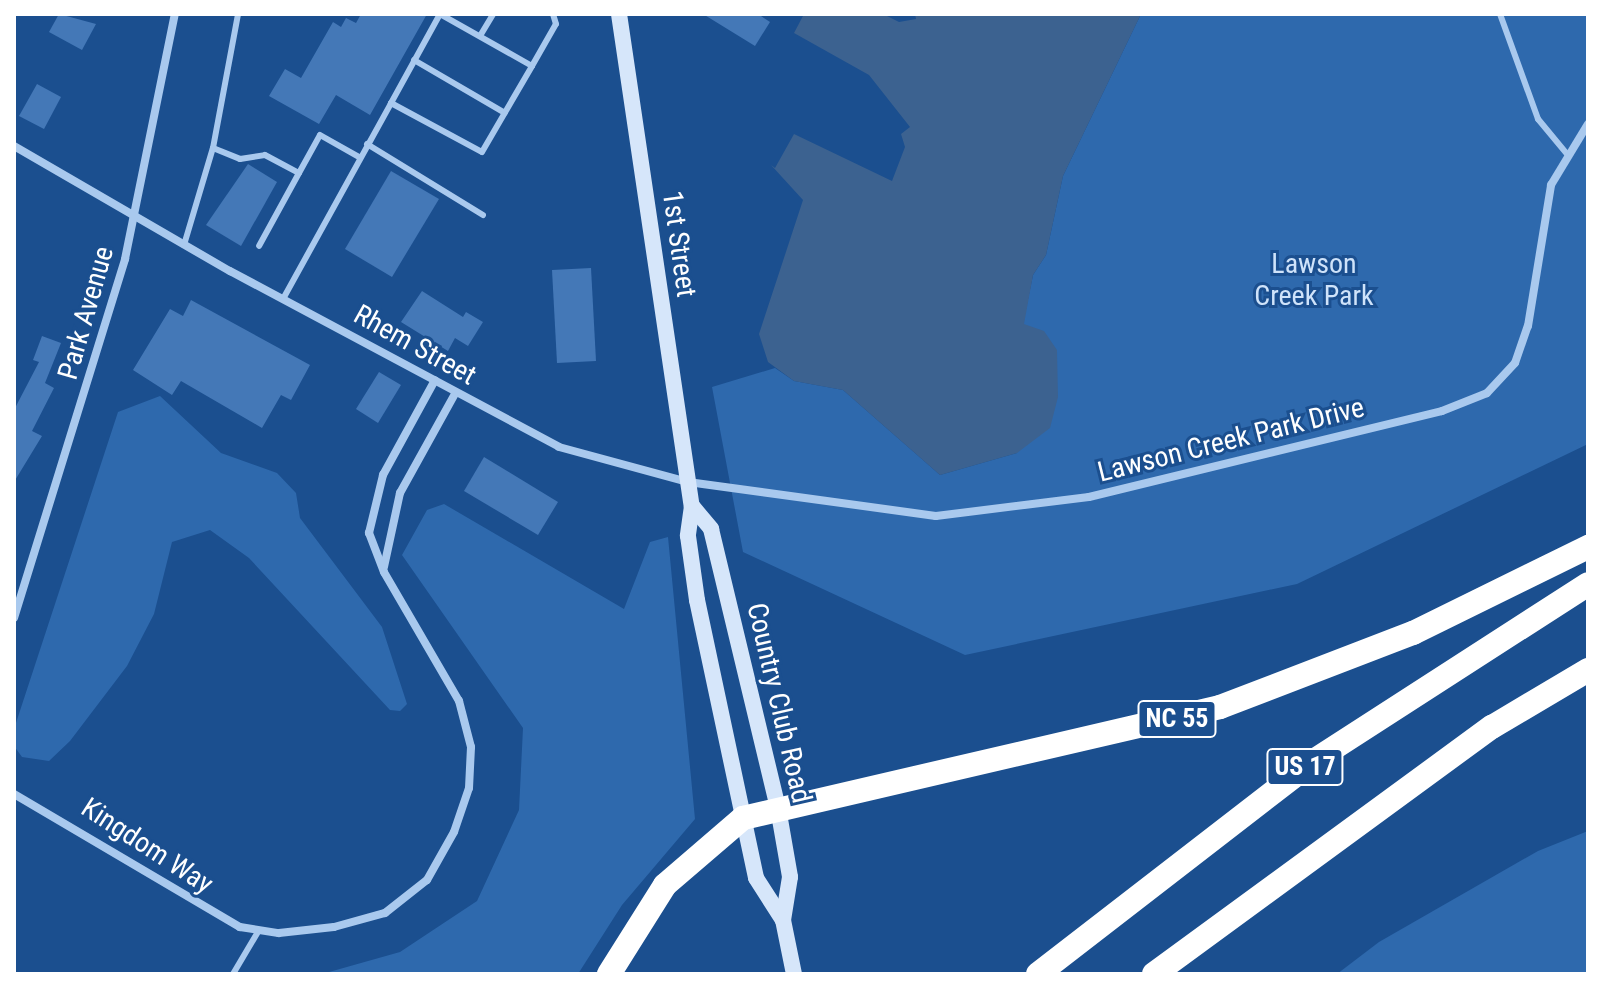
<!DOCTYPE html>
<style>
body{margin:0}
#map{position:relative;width:1602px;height:988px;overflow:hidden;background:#1b4f8f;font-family:"Roboto Condensed",sans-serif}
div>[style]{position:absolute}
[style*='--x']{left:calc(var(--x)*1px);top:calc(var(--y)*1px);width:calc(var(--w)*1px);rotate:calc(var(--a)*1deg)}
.green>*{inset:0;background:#2e69ad}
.water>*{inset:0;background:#3c6290}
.building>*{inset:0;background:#4478b7}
.service>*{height:6px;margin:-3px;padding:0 3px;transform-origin:3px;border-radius:3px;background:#a9c9ee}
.minor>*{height:8px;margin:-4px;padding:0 4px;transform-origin:4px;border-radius:4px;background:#a9c9ee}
.secondary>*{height:16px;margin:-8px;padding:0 8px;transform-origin:8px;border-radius:8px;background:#d6e6fa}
.motorway>*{height:24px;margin:-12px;padding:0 12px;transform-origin:12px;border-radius:12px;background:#fff}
span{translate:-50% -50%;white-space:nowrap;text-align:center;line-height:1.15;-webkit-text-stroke:6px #1b4f8f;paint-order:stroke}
.shield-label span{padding:2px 6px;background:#1b4f8f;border:2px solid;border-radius:6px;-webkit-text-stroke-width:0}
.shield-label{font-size:26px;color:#fff;font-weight:700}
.street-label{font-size:28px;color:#fff}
.park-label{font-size:28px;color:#cfe3fa}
.frame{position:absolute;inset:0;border:16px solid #fff;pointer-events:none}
</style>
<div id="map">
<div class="green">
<i style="clip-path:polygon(1141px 14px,1588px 14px,1588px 444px,1297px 584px,965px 655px,743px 552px,712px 387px,775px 368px,794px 381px,843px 390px,940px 475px,1017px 453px,1029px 331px,1023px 324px,1033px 275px,1046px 255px,1063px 176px)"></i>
<i style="clip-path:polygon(160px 396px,221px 453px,277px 473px,296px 493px,300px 518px,382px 627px,407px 704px,400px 711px,390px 710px,249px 558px,210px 530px,172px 542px,154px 614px,127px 666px,70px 741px,49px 761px,22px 757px,14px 746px,14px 729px,118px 412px)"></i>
<i style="clip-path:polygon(444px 504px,624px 609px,650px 542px,668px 537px,695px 819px,622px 905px,578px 974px,322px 974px,400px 952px,477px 901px,519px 810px,523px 728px,402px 555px,427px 510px)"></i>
<i style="clip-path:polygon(1588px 831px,1588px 974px,1337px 974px,1379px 942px,1538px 851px)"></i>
</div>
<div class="water">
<i style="clip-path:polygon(804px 14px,883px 14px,899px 22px,916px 19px,915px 14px,1141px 14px,1063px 176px,1046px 255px,1033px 275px,1024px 324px,1044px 331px,1057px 350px,1058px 397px,1050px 428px,1017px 453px,940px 475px,843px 390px,794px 381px,768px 362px,759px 334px,803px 200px,771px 165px,775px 168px,794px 134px,892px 181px,905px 147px,901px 134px,910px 127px,869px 75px,794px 33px)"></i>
</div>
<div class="building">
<i style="clip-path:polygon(59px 14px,96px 24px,82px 50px,49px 32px)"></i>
<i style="clip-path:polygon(361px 14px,427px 14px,370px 115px,336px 95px,319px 124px,269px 96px,285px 69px,301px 78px,333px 22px,341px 27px,346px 18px,356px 23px)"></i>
<i style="clip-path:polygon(703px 14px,758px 14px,770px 22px,755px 46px)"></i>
<i style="clip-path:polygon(37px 84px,61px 97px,44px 129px,19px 116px)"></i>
<i style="clip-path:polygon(248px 164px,277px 182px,241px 246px,206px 225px)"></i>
<i style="clip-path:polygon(391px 171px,439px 199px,392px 277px,345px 249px)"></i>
<i style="clip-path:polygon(591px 268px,596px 361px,557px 363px,552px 270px)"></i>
<i style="clip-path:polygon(422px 291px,463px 317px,466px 312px,483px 322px,468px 346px,455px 338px,448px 351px,401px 322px)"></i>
<i style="clip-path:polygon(191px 300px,310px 365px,291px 400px,281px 395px,262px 428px,181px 381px,172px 395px,133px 370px,170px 309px,183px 316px)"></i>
<i style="clip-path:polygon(42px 336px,61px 343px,45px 383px,54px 388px,32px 431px,42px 436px,14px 482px,14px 410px,39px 362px,33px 360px)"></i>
<i style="clip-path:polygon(379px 372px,401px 385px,378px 423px,356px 409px)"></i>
<i style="clip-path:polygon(484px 457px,558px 502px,538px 535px,464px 491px)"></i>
</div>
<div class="service">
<i style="--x:1500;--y:14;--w:112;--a:70.1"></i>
<i style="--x:1538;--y:119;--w:45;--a:50.4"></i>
<i style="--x:480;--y:36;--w:26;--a:-59"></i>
<i style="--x:414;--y:60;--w:105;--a:30.2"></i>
<i style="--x:532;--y:66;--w:106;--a:-150.5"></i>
<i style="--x:440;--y:14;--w:102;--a:118.8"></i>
<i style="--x:391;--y:103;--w:103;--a:28.3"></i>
<i style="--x:482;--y:152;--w:99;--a:-59.8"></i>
<i style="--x:532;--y:66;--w:48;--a:-60.3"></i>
<i style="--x:556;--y:24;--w:10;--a:-107"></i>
<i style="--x:367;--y:144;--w:136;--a:31.5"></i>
<i style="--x:213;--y:148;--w:29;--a:22"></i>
<i style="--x:240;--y:159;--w:25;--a:-9"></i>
<i style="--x:265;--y:155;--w:38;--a:28"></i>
<i style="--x:299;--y:173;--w:83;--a:118.7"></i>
<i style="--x:299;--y:173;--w:43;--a:-61.1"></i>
<i style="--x:320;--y:135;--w:45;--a:29.4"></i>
<i style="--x:184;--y:245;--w:101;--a:-73.4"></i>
<i style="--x:213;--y:148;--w:136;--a:-79.4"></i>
<i style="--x:283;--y:299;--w:224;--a:-61.1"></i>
<i style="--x:233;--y:974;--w:51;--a:-59.4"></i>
</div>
<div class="minor">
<i style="--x:14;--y:146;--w:250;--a:30.1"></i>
<i style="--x:230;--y:271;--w:373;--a:28.1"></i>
<i style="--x:559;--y:447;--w:134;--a:15.2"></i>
<i style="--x:688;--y:482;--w:250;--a:7.8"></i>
<i style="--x:936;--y:516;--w:154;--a:-7.1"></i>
<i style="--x:1089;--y:497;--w:363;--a:-13.7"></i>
<i style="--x:1442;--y:411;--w:48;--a:-21.8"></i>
<i style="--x:1487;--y:393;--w:41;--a:-47"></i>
<i style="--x:1515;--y:363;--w:39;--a:-71"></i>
<i style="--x:1528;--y:326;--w:143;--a:-80.7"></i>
<i style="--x:1551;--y:185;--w:71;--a:-58.8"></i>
<i style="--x:384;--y:567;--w:76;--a:-77.8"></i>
<i style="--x:400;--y:493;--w:115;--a:-61"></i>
<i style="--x:14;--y:618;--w:376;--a:-72.8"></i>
<i style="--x:125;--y:259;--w:250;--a:-78.5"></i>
<i style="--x:14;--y:794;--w:262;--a:30.5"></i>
<i style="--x:240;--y:927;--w:39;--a:9"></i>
<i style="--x:279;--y:933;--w:55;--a:-6.2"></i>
<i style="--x:334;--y:927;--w:53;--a:-15.4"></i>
<i style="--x:385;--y:913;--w:53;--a:-38.2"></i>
<i style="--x:427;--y:880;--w:55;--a:-60.6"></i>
<i style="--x:454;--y:832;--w:46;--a:-71.2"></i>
<i style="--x:469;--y:788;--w:41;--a:-87.2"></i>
<i style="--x:471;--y:747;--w:48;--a:-104.6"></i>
<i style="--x:459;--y:701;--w:149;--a:-120.2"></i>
<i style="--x:384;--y:572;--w:42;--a:-111"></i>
<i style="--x:369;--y:533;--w:60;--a:-76.4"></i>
<i style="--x:383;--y:475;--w:108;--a:-61.3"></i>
</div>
<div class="secondary">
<i style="--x:619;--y:14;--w:497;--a:81.6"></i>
<i style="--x:692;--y:506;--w:30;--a:98"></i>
<i style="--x:688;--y:536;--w:65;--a:82"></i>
<i style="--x:697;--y:600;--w:284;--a:78"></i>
<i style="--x:756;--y:878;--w:50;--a:57.3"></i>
<i style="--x:692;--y:506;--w:30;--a:50"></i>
<i style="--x:711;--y:529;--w:287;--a:76.5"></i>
<i style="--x:778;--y:808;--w:70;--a:80.1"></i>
<i style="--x:790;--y:877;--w:44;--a:99.2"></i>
<i style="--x:783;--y:920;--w:55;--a:78.5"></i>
</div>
<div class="motorway">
<i style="--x:609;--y:974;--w:105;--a:-57.8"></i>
<i style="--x:665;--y:885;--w:103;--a:-40.7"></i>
<i style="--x:743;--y:818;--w:490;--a:-13.1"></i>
<i style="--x:1220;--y:707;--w:207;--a:-21"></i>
<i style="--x:1413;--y:633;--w:195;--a:-26.2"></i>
<i style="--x:1038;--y:974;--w:346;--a:-37.7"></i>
<i style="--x:1312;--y:762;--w:328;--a:-32.8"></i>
<i style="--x:1154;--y:974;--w:419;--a:-36.2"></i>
<i style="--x:1492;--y:727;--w:112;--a:-30.7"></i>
</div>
<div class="shield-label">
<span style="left:1177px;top:719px">NC 55</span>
<span style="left:1305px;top:767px">US 17</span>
</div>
<div class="street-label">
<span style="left:679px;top:244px;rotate:82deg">1st Street</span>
<span style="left:86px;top:313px;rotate:-74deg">Park Avenue</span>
<span style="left:415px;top:345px;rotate:29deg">Rhem Street</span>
<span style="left:1231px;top:440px;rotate:-14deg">Lawson Creek Park Drive</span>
<span style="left:779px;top:703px;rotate:77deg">Country Club Road</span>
<span style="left:147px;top:846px;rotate:33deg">Kingdom Way</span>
</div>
<div class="park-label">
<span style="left:1314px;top:280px">Lawson<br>Creek Park</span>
</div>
<div class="frame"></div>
</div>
